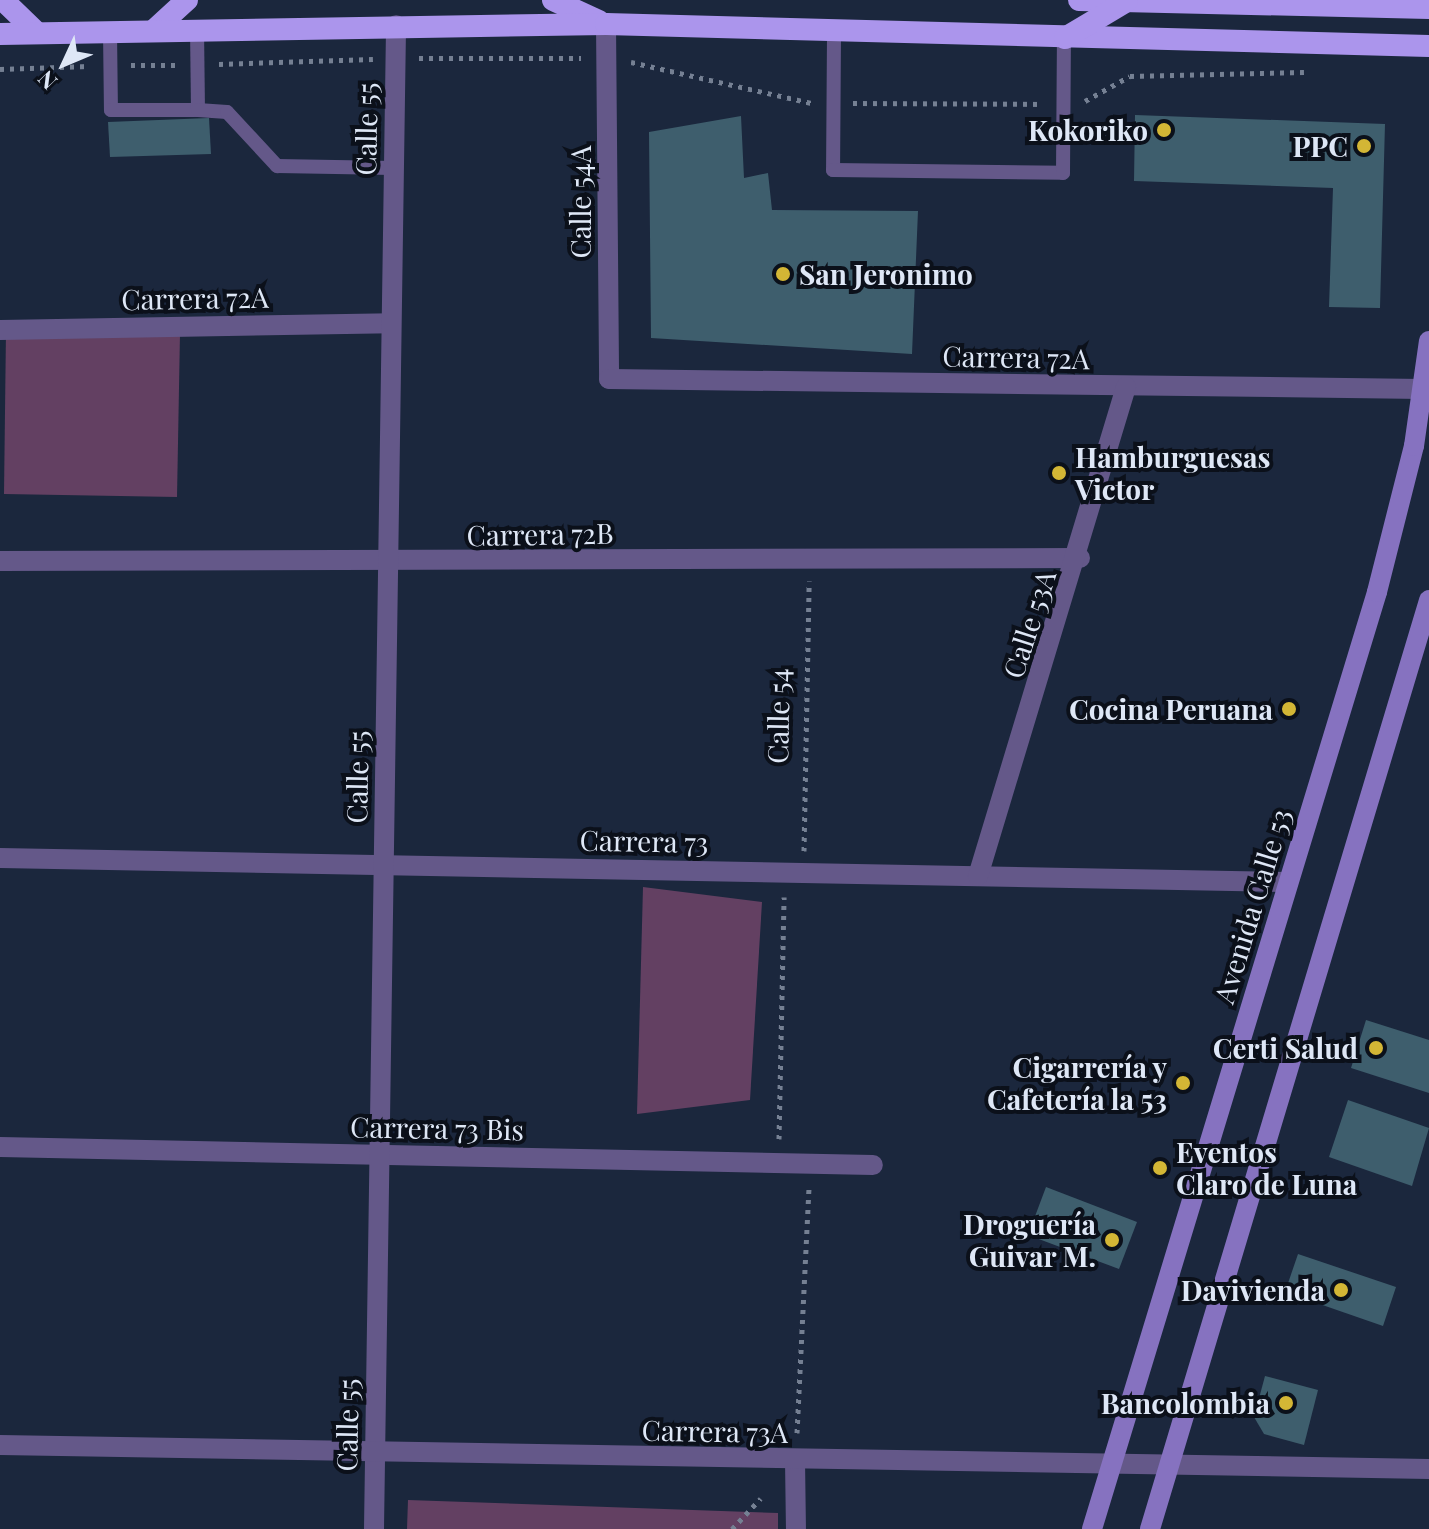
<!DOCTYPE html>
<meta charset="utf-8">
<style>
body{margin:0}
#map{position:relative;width:1429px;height:1529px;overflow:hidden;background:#1b273d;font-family:"Playfair Display",serif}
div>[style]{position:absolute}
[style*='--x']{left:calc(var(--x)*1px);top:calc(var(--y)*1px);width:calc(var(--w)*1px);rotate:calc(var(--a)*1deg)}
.green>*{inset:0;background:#634062}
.building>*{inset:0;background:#3e5e6d}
.path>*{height:5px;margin-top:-2.5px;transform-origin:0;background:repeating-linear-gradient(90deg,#758093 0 4px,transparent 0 10px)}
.service>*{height:14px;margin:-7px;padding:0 7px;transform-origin:7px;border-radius:7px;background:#645889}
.minor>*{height:20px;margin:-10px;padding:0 10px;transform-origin:10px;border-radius:10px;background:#645889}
.tertiary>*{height:20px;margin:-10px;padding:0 10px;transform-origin:10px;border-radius:10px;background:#645889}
.secondary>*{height:20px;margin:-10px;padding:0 10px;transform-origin:10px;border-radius:10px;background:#8672c0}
.trunk>*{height:22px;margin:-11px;padding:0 11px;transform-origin:11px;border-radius:11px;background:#ab95ec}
.dots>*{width:22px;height:22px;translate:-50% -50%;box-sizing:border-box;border:4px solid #0b101a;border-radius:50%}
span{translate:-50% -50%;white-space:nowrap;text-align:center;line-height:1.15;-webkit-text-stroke:8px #0b101a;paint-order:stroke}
.street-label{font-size:28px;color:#dee7f6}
.poi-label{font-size:28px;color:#dee7f6;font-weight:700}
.right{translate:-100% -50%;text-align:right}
.left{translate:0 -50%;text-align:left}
.north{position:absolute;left:24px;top:24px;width:80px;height:80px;-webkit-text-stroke:6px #0b101a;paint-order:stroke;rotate:226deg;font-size:22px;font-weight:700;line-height:32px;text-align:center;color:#dee7f6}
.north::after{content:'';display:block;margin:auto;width:28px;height:36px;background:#dee7f6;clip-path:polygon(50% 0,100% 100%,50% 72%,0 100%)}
</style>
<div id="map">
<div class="green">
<i style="clip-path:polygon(6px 330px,180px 333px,177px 497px,4px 494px)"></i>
<i style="clip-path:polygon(643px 887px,762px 902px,750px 1100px,637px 1114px)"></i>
<i style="clip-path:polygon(408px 1500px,778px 1513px,778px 1529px,407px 1529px)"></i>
</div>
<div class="building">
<i style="clip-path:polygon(1135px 115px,1385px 124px,1380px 308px,1329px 307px,1333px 188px,1134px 181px)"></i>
<i style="clip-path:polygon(741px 116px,744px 178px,768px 173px,772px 210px,918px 211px,912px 354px,651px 338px,649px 132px)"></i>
<i style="clip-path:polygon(209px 118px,211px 154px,110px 157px,108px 122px)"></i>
<i style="clip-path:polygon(1366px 1020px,1429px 1040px,1429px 1093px,1351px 1068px)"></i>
<i style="clip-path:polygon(1348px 1100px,1429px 1128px,1412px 1186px,1329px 1157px)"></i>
<i style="clip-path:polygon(1046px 1187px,1137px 1222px,1119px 1269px,1028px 1235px)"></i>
<i style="clip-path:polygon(1298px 1254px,1396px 1287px,1383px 1326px,1285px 1292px)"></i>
<i style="clip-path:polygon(1265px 1376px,1318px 1390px,1304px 1445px,1264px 1434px,1254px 1417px)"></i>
</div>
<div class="path">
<i style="--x:419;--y:58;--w:162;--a:0"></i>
<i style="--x:631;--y:62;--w:185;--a:12.8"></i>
<i style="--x:219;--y:64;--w:154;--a:-1.9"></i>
<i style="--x:131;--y:65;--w:46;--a:0"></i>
<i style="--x:0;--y:69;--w:89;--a:-1.9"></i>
<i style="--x:1085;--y:101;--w:51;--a:-29.1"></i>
<i style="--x:1130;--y:76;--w:174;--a:-1.3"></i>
<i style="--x:853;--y:103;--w:190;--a:0.3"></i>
<i style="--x:804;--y:851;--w:270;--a:-88.9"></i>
<i style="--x:779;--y:1139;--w:242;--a:-88.8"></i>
<i style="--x:797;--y:1433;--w:246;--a:-87.2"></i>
<i style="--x:732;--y:1529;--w:42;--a:-46.9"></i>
</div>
<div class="service">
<i style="--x:110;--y:32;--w:78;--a:89.3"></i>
<i style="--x:111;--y:110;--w:87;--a:0"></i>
<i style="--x:198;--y:110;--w:80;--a:-90.7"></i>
<i style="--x:834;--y:35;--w:135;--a:90.4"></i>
<i style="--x:833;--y:170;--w:230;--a:0.7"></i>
<i style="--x:1063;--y:173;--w:134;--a:-89.6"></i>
<i style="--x:198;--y:110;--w:29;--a:4"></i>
<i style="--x:227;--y:112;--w:74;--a:47.2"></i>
<i style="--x:277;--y:166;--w:116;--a:1"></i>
</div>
<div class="minor">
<i style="--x:606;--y:24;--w:355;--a:89.5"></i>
<i style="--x:609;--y:379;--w:814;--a:0.7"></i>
<i style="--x:0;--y:330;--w:391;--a:-1"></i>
<i style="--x:0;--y:561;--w:1080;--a:-0.16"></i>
<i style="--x:0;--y:858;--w:1288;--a:1.07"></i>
<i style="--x:978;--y:876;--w:511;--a:-73.16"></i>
<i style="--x:0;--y:1147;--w:873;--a:1.18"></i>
<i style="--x:795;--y:1460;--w:69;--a:89.2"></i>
<i style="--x:374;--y:1529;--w:1504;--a:-89.16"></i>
</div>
<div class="tertiary">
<i style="--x:0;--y:1445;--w:1429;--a:0.96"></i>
</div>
<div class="secondary">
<i style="--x:1092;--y:1529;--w:979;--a:-73.08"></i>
<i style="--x:1377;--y:592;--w:151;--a:-75.8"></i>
<i style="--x:1414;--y:446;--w:106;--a:-81.9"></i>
<i style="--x:1150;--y:1529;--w:970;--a:-73.28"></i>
</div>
<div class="trunk">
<i style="--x:3;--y:0;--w:47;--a:44.1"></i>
<i style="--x:553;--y:0;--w:51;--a:24.5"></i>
<i style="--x:1079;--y:0;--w:350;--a:1.3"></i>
<i style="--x:153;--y:31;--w:46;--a:-42.4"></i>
<i style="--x:0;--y:34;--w:606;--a:-0.95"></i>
<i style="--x:606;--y:24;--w:823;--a:1.53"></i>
<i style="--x:1065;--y:38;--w:72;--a:-30.8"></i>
</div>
<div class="dots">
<i style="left:1164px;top:130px;background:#d3b635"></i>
<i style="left:1364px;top:146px;background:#d3b635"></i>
<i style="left:783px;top:274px;background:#d3b635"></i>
<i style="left:1059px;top:473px;background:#d3b635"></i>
<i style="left:1289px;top:709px;background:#d3b635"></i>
<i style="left:1376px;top:1048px;background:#d3b635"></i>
<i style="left:1183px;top:1083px;background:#d3b635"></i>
<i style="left:1160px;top:1168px;background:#d3b635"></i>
<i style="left:1112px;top:1240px;background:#d3b635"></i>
<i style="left:1341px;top:1290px;background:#d3b635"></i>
<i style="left:1286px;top:1403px;background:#d3b635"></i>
</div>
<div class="street-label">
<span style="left:366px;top:129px;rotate:-89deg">Calle 55</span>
<span style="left:580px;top:202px;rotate:-90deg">Calle 54A</span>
<span style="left:195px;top:298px;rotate:-1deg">Carrera 72A</span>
<span style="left:1016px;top:357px;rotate:1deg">Carrera 72A</span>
<span style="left:540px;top:534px;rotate:-1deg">Carrera 72B</span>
<span style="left:1029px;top:624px;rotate:-72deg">Calle 53A</span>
<span style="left:778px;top:716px;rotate:-89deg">Calle 54</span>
<span style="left:357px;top:777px;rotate:-89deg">Calle 55</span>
<span style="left:644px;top:841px;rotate:1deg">Carrera 73</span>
<span style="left:1252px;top:906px;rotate:-73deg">Avenida Calle 53</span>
<span style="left:437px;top:1128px;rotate:1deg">Carrera 73 Bis</span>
<span style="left:347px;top:1425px;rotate:-89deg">Calle 55</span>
<span style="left:715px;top:1431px;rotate:1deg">Carrera 73A</span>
</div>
<div class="poi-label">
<span class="right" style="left:1148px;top:130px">Kokoriko</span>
<span class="right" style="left:1348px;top:146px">PPC</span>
<span class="left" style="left:799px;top:274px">San Jeronimo</span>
<span class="left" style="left:1075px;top:473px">Hamburguesas<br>Victor</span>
<span class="right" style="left:1273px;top:709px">Cocina Peruana</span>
<span class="right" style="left:1358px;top:1048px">Certi Salud</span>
<span class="right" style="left:1167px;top:1083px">Cigarrería y<br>Cafetería la 53</span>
<span class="left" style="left:1176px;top:1168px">Eventos<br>Claro de Luna</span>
<span class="right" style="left:1096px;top:1240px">Droguería<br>Guivar M.</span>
<span class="right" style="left:1325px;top:1290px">Davivienda</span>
<span class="right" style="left:1270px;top:1403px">Bancolombia</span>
</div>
<div class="north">N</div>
</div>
